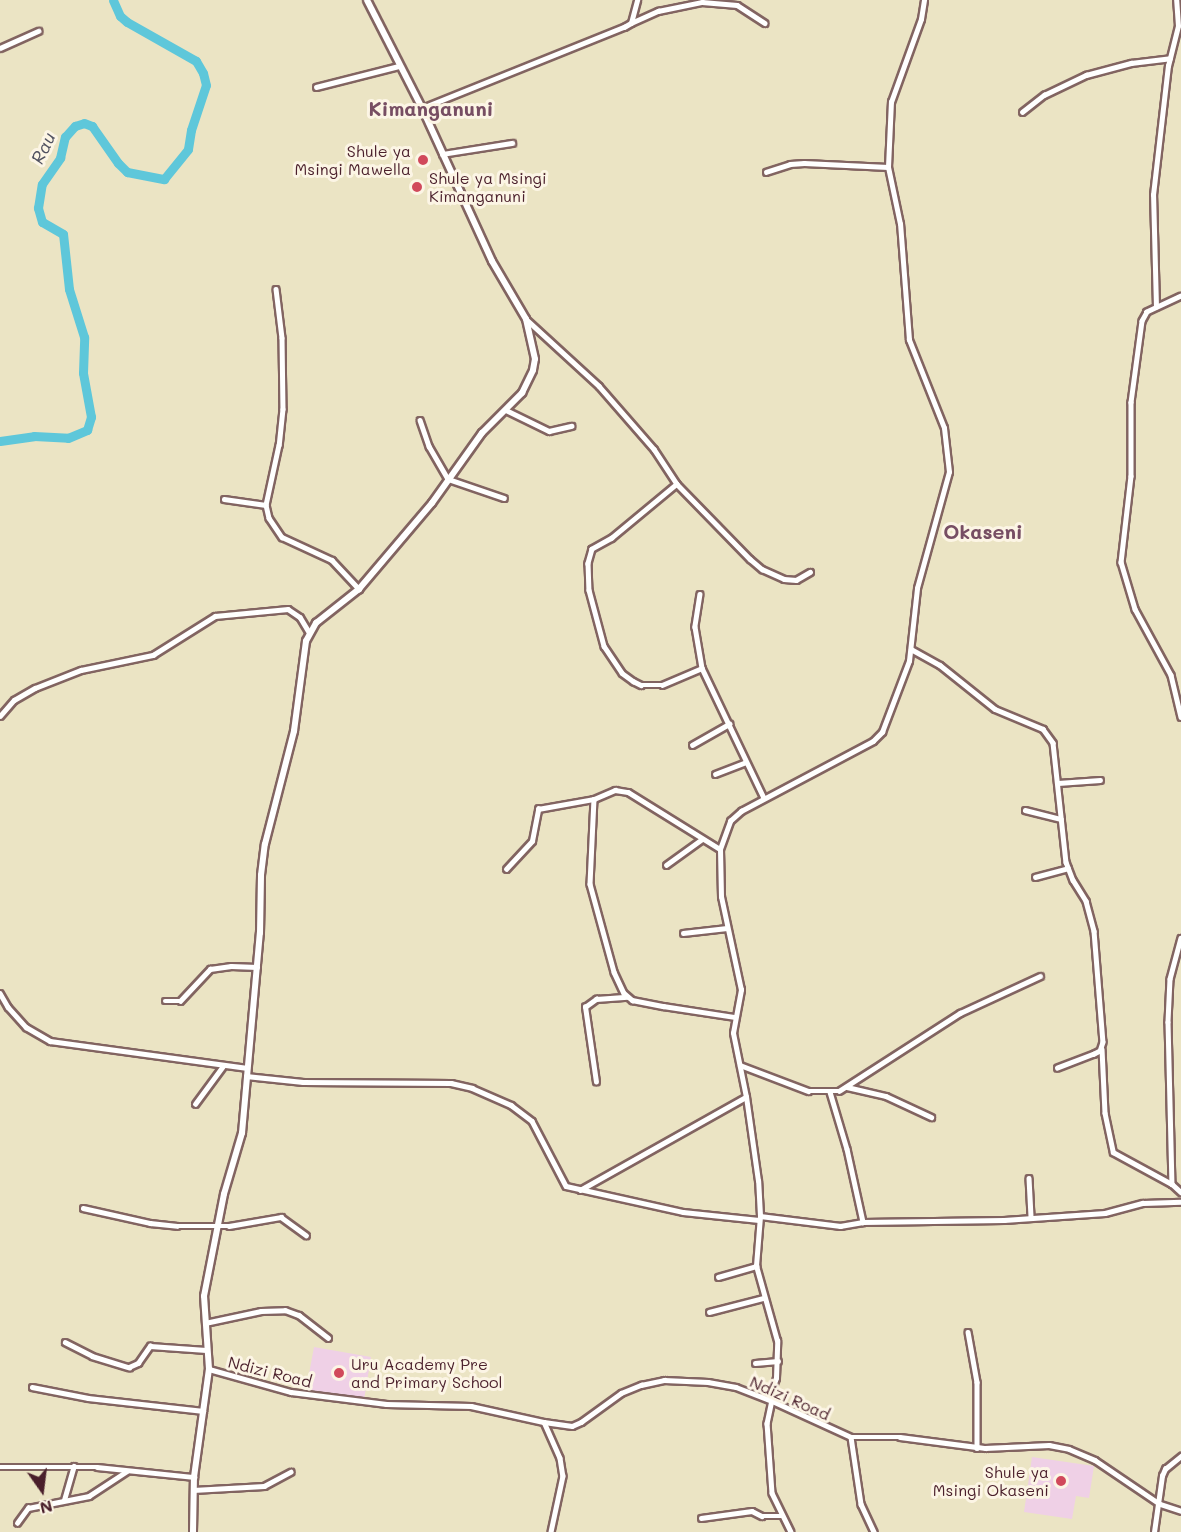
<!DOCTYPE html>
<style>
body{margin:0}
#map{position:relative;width:1181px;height:1532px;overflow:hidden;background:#ebe4c4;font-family:Mali,sans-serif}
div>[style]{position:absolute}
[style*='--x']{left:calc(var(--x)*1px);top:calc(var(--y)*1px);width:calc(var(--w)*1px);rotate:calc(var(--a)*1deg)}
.built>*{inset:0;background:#efd0e6}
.river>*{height:9px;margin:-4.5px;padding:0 4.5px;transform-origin:4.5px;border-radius:4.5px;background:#5ec7da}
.roads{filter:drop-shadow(2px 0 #826461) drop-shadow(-2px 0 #826461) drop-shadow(0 2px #826461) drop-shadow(0 -2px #826461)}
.street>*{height:4.5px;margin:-2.25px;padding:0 2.25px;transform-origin:2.25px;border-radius:2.25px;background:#fff}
.secondary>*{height:6px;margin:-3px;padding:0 3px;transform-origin:3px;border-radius:3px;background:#fff}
.dots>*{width:16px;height:16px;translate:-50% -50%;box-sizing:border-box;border:3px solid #fcf5e5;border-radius:50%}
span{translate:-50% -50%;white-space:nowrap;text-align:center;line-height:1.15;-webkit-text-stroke:6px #fcf5e5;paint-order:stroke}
.poi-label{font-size:16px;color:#4a1f2b}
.right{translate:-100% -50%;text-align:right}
.left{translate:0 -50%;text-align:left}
.street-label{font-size:16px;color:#4a1f2b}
.water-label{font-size:18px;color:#505160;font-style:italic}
.quarter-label{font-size:20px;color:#774e63;font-weight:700}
.north{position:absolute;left:12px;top:1460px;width:60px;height:60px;-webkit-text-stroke:4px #fcf5e5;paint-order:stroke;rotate:166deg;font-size:16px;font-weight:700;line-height:24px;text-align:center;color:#4a1f2b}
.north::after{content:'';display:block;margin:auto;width:21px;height:27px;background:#4a1f2b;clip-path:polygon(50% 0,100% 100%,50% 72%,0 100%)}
</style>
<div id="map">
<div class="built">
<i style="clip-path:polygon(314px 1347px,371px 1357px,364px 1400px,306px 1390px)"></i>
<i style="clip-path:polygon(1032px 1457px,1094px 1466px,1089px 1498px,1076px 1496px,1072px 1519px,1024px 1512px)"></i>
</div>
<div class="river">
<i style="--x:0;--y:441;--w:34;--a:-8"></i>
<i style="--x:34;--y:436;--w:34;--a:3"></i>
<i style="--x:68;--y:438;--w:21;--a:-23"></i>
<i style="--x:87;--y:430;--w:14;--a:-73"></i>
<i style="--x:91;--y:417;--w:45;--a:-100.3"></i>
<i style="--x:83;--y:373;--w:36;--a:-88"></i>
<i style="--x:84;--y:337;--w:50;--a:-107.4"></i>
<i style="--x:69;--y:289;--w:55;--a:-96.2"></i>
<i style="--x:63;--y:234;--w:24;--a:-150"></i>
<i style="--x:42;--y:222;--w:15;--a:-106"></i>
<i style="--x:38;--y:208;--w:24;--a:-81"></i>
<i style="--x:42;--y:184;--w:32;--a:-55"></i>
<i style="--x:60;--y:158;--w:22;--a:-77"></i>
<i style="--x:65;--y:137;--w:15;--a:-48"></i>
<i style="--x:75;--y:126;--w:9;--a:-18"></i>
<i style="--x:84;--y:123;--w:9;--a:21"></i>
<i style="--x:92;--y:126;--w:45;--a:54.9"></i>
<i style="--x:118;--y:163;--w:13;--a:45"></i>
<i style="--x:127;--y:172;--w:38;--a:11"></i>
<i style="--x:164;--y:179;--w:38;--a:-51"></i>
<i style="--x:188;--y:149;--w:19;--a:-81"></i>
<i style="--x:191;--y:130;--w:47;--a:-71.6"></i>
<i style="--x:206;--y:85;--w:12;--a:-104"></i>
<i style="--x:203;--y:73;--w:14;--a:-120"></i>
<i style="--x:196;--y:61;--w:79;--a:-150.5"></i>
<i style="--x:127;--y:22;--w:9;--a:-139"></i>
<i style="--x:120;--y:16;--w:17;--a:-114"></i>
</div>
<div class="roads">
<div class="street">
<i style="--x:631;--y:23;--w:30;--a:-24"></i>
<i style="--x:658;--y:11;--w:45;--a:-11.6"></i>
<i style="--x:702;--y:2;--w:35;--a:5"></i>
<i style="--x:737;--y:5;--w:33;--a:33"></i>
<i style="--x:0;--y:48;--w:42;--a:-24.1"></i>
<i style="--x:316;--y:87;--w:86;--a:-14.2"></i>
<i style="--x:422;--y:108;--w:218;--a:-21.9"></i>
<i style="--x:624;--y:27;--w:8;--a:-30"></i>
<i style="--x:631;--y:23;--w:24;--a:-75"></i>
<i style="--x:1022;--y:112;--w:28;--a:-38"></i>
<i style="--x:1044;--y:95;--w:47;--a:-25.5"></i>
<i style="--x:1086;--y:75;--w:47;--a:-14.9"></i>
<i style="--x:1131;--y:63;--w:39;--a:-7"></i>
<i style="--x:442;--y:154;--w:71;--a:-8.9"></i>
<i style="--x:766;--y:172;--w:25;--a:-18"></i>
<i style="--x:790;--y:164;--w:14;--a:-4"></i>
<i style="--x:804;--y:163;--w:84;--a:2.7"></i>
<i style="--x:276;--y:289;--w:49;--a:83"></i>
<i style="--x:282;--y:338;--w:71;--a:89.2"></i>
<i style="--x:283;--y:409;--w:36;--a:96"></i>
<i style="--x:279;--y:445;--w:61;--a:102.2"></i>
<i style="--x:266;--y:505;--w:13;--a:77"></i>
<i style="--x:269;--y:518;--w:23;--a:56"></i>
<i style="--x:282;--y:537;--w:55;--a:24.7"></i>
<i style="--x:332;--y:560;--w:40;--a:47"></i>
<i style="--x:1181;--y:296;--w:38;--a:155"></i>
<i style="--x:1147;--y:312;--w:10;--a:119"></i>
<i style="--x:1142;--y:321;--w:82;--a:97.7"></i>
<i style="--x:1131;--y:402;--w:74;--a:90"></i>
<i style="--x:1131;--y:476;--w:87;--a:96.6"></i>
<i style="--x:1121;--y:562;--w:49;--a:73.4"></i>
<i style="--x:1135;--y:609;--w:75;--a:61.4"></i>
<i style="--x:1171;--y:675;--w:43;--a:76.6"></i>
<i style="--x:1156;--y:307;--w:112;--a:-91.5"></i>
<i style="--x:1153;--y:195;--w:130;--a:-83.4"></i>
<i style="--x:1168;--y:66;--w:41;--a:-76"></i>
<i style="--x:1178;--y:26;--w:26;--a:-94"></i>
<i style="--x:526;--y:319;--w:99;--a:42.5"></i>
<i style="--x:599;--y:386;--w:84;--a:48.9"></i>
<i style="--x:654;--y:449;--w:42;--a:56.7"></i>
<i style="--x:677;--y:484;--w:105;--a:45.8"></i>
<i style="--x:750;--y:559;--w:16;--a:40"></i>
<i style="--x:762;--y:569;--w:24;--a:24"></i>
<i style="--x:784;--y:579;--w:12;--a:5"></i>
<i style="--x:796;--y:580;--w:16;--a:-30"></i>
<i style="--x:506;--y:410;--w:48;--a:26"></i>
<i style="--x:549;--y:431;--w:23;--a:-13"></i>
<i style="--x:420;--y:420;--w:28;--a:71"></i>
<i style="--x:429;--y:446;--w:38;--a:60"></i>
<i style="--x:448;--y:479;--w:59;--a:18.7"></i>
<i style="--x:677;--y:484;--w:85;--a:140.3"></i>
<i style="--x:612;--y:538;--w:23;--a:151"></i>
<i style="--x:592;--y:549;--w:15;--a:106"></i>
<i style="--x:588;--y:563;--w:27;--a:88"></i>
<i style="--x:589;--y:590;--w:58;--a:75"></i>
<i style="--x:604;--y:646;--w:32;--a:56"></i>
<i style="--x:622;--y:673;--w:14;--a:36"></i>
<i style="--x:633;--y:681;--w:9;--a:27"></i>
<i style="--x:641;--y:685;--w:21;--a:0"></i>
<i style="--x:662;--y:685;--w:43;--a:-23"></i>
<i style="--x:224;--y:499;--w:42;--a:8.1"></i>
<i style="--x:700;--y:594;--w:33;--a:99"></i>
<i style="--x:695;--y:627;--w:42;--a:80.3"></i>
<i style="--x:702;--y:668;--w:144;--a:64.5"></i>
<i style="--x:911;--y:649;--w:33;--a:29"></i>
<i style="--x:940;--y:665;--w:70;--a:38.7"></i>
<i style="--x:995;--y:709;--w:52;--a:22.6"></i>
<i style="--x:1043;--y:729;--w:17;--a:54"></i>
<i style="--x:1053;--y:743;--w:120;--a:83.8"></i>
<i style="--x:1066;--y:862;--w:19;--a:69"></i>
<i style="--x:1073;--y:880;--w:25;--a:58"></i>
<i style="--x:1086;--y:901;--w:31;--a:75"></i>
<i style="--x:1094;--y:931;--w:111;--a:85.4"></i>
<i style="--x:1103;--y:1042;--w:9;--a:108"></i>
<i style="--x:1100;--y:1051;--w:7;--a:153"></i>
<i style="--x:1094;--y:1054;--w:39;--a:159"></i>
<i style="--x:0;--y:716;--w:21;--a:-49"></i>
<i style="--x:14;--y:700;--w:24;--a:-30"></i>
<i style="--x:35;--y:688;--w:49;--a:-21.4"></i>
<i style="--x:81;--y:670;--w:74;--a:-11.8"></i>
<i style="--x:153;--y:655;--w:73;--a:-32.2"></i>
<i style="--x:215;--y:616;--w:73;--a:-5.5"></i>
<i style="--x:288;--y:609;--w:14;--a:34"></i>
<i style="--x:300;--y:617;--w:17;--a:59"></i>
<i style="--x:692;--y:745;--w:43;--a:-29.6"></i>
<i style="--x:715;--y:774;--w:33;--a:-21"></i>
<i style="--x:1058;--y:783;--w:42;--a:-4.1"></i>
<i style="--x:594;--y:799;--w:85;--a:92.7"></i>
<i style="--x:590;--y:884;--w:91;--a:74.7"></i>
<i style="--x:614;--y:972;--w:23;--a:65"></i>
<i style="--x:624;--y:993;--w:11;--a:41"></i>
<i style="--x:632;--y:1000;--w:32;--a:11"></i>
<i style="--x:663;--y:1006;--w:73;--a:8.7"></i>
<i style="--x:1025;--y:810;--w:37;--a:14"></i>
<i style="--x:666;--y:865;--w:44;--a:-35.8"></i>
<i style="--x:506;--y:869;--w:38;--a:-47"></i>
<i style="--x:532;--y:841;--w:33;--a:-79"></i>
<i style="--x:538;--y:809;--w:57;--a:-10.1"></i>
<i style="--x:594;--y:799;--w:23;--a:-23"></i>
<i style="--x:615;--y:790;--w:13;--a:9"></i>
<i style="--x:628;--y:792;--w:108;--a:31.8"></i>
<i style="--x:1035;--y:877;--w:34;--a:-15"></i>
<i style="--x:683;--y:933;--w:44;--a:-6.5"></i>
<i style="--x:1181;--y:938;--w:42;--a:105"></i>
<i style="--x:1170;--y:979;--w:43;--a:92.7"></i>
<i style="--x:1168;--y:1022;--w:162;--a:88.6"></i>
<i style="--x:1172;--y:1184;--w:12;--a:42"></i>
<i style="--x:0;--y:993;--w:16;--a:60"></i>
<i style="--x:8;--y:1007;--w:27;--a:48"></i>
<i style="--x:26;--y:1027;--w:28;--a:30"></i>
<i style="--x:50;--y:1041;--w:199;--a:7.8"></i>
<i style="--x:165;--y:1001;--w:15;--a:0"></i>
<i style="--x:180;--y:1001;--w:44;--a:-46.8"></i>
<i style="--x:210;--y:969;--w:21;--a:-8"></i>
<i style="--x:231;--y:966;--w:26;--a:2"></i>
<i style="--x:1102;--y:1049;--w:64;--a:87.3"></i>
<i style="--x:1105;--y:1113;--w:40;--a:78"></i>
<i style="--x:1113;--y:1152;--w:67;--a:28.5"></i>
<i style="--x:740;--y:1065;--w:73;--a:20.9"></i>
<i style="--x:808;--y:1091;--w:31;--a:0"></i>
<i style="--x:839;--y:1091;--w:144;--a:-32.8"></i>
<i style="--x:960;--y:1013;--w:88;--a:-24.8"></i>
<i style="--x:246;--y:1076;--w:57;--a:6"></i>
<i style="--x:303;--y:1082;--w:148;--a:0.4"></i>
<i style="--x:451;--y:1083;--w:22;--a:13"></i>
<i style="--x:472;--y:1088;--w:43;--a:23.6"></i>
<i style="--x:511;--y:1105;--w:26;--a:37"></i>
<i style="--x:532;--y:1121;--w:73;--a:62.4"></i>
<i style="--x:566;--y:1186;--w:120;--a:12.5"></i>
<i style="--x:683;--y:1212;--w:76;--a:6"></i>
<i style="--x:596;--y:1082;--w:76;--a:-98.3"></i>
<i style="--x:585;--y:1007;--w:14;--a:-36"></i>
<i style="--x:596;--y:999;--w:31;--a:-4"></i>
<i style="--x:847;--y:1087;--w:40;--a:13"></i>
<i style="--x:886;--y:1096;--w:50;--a:25"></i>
<i style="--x:830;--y:1092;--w:59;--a:73.4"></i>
<i style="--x:847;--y:1149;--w:75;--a:77.6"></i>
<i style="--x:195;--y:1104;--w:47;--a:-53.6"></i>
<i style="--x:1029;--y:1178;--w:39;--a:87"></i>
<i style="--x:580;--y:1190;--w:190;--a:-29.3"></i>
<i style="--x:83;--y:1208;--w:69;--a:12.6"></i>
<i style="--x:150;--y:1223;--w:27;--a:6"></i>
<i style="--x:177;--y:1226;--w:52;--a:0"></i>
<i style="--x:229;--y:1226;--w:53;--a:-9.8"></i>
<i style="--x:281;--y:1217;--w:31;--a:36"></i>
<i style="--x:760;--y:1216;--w:81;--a:7.1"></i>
<i style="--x:840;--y:1226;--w:23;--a:-10"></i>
<i style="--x:863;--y:1222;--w:141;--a:-0.8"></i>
<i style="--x:1004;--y:1220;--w:101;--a:-4"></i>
<i style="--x:1105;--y:1213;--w:39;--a:-15"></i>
<i style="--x:1143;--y:1203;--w:38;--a:-2"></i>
<i style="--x:718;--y:1277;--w:40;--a:-16"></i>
<i style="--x:709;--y:1312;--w:56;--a:-14.5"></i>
<i style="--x:205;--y:1323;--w:57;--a:-12.1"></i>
<i style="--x:261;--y:1311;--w:24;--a:-2"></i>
<i style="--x:285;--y:1310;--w:15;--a:20"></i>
<i style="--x:299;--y:1315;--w:37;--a:38"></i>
<i style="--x:968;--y:1332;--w:51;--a:79.8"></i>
<i style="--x:977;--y:1382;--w:66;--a:90"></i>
<i style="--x:65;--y:1342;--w:30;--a:27"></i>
<i style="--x:92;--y:1356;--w:39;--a:17"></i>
<i style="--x:129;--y:1367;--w:10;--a:-24"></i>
<i style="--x:138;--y:1363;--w:21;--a:-55"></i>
<i style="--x:150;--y:1346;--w:56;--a:4.1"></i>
<i style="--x:755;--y:1363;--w:23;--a:-5"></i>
<i style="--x:209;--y:1369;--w:85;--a:15.7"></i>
<i style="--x:291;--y:1392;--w:96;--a:7.2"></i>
<i style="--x:386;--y:1404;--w:85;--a:1.3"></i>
<i style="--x:471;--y:1406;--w:75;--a:12.4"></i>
<i style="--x:544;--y:1422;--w:28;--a:8"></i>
<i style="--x:572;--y:1426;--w:10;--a:-24"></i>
<i style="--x:581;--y:1422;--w:49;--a:-35.9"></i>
<i style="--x:621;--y:1393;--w:22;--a:-22"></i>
<i style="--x:641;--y:1385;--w:24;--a:-12"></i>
<i style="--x:664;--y:1380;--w:44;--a:2.6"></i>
<i style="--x:708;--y:1382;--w:28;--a:10"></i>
<i style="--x:736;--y:1387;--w:34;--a:21"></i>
<i style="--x:768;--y:1399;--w:91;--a:24.6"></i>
<i style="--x:851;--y:1437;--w:49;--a:0"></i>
<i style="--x:900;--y:1437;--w:86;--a:7.4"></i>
<i style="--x:985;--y:1448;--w:64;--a:-2.7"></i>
<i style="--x:1049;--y:1445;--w:20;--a:11"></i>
<i style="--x:1069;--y:1449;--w:28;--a:23"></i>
<i style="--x:1095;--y:1460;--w:78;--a:34.1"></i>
<i style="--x:1160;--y:1504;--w:22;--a:18"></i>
<i style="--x:32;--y:1387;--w:57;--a:11.1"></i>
<i style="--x:88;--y:1398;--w:116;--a:6.4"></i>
<i style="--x:768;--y:1399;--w:22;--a:-69"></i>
<i style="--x:776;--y:1378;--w:37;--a:-88"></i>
<i style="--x:777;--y:1341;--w:78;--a:-105.6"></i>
<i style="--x:756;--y:1266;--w:50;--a:-85.4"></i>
<i style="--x:760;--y:1216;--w:35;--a:-93"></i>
<i style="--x:758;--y:1181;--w:85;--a:-98.1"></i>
<i style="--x:746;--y:1097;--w:65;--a:-101.5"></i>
<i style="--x:733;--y:1033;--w:44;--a:-79.5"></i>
<i style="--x:741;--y:990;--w:95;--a:-102.1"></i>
<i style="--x:721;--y:897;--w:48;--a:-91.2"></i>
<i style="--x:720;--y:849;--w:30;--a:-70"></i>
<i style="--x:730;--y:821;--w:15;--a:-42"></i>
<i style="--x:741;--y:811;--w:149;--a:-27.9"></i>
<i style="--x:873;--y:741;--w:13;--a:-45"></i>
<i style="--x:882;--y:732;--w:76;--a:-69.2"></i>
<i style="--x:909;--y:661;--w:73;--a:-83.7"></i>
<i style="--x:917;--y:588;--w:120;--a:-74.6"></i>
<i style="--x:949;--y:472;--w:44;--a:-96.5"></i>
<i style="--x:944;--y:428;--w:95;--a:-111.7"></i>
<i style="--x:909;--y:340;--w:116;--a:-94.4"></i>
<i style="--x:900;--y:224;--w:58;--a:-101.9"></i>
<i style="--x:888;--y:167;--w:65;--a:-87.4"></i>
<i style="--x:891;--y:102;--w:88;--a:-70.1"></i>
<i style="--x:921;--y:19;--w:19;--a:-81"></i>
<i style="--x:772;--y:1400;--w:24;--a:102"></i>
<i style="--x:767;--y:1423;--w:70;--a:85.9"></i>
<i style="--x:772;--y:1493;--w:43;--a:64"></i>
<i style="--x:544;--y:1422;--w:39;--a:66"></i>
<i style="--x:560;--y:1458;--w:18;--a:81"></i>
<i style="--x:563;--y:1476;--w:57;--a:102.1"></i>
<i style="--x:851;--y:1437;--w:68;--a:81.5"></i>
<i style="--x:861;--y:1504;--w:31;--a:65"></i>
<i style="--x:0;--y:1467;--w:97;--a:0"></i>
<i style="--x:97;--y:1467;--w:98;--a:5.9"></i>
<i style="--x:193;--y:1490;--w:71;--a:-3.2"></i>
<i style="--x:264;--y:1486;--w:30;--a:-28"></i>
<i style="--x:64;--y:1500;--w:35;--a:-74"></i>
<i style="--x:701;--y:1518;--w:51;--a:-7.8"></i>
<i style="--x:752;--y:1511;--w:11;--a:27"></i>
<i style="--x:762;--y:1516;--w:21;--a:0"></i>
<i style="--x:17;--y:1523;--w:19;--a:-54"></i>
<i style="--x:28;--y:1508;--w:62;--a:-11.1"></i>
<i style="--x:89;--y:1496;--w:45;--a:-33.3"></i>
<i style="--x:1154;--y:1532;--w:57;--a:-81.9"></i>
<i style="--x:1162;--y:1476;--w:8;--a:-67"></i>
<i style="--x:1165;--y:1469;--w:21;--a:-39"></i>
</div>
<div class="secondary">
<i style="--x:193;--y:1532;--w:55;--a:-89"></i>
<i style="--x:194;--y:1477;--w:109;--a:-82.1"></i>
<i style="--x:209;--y:1369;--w:73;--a:-93.9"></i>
<i style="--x:204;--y:1296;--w:104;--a:-78.9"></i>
<i style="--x:224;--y:1194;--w:64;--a:-73.6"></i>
<i style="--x:242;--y:1133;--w:201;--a:-84.9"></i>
<i style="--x:260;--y:933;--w:58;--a:-89"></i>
<i style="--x:261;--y:875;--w:31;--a:-83"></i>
<i style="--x:265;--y:844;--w:117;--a:-75.6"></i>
<i style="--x:294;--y:731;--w:91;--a:-82.4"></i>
<i style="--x:306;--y:641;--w:21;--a:-61"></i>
<i style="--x:316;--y:623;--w:55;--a:-38.3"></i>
<i style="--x:359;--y:589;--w:113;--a:-49.7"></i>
<i style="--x:432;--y:503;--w:86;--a:-54.5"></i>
<i style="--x:482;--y:433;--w:57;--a:-45"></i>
<i style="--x:522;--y:393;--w:25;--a:-64"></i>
<i style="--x:533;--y:370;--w:11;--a:-80"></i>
<i style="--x:535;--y:359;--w:41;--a:-102.7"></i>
<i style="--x:526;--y:319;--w:67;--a:-120.4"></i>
<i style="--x:492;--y:261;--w:168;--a:-114.6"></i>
<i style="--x:422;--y:108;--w:121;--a:-117"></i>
</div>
</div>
<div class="dots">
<i style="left:423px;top:160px;background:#d1495b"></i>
<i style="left:417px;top:187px;background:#d1495b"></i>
<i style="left:339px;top:1373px;background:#d1495b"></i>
<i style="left:1061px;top:1481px;background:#d1495b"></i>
</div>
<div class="poi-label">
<span class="right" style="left:411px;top:160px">Shule ya<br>Msingi Mawella</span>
<span class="left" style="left:429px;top:187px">Shule ya Msingi<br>Kimanganuni</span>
<span class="left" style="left:351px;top:1373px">Uru Academy Pre<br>and Primary School</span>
<span class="right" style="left:1049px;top:1481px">Shule ya<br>Msingi Okaseni</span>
</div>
<div class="street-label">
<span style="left:270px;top:1372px;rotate:14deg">Ndizi Road</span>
<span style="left:790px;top:1398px;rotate:24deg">Ndizi Road</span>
</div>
<div class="water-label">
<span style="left:43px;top:148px;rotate:-64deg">Rau</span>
</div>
<div class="quarter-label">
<span style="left:431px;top:108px">Kimanganuni</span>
<span style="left:983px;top:531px">Okaseni</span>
</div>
<div class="north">N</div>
</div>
